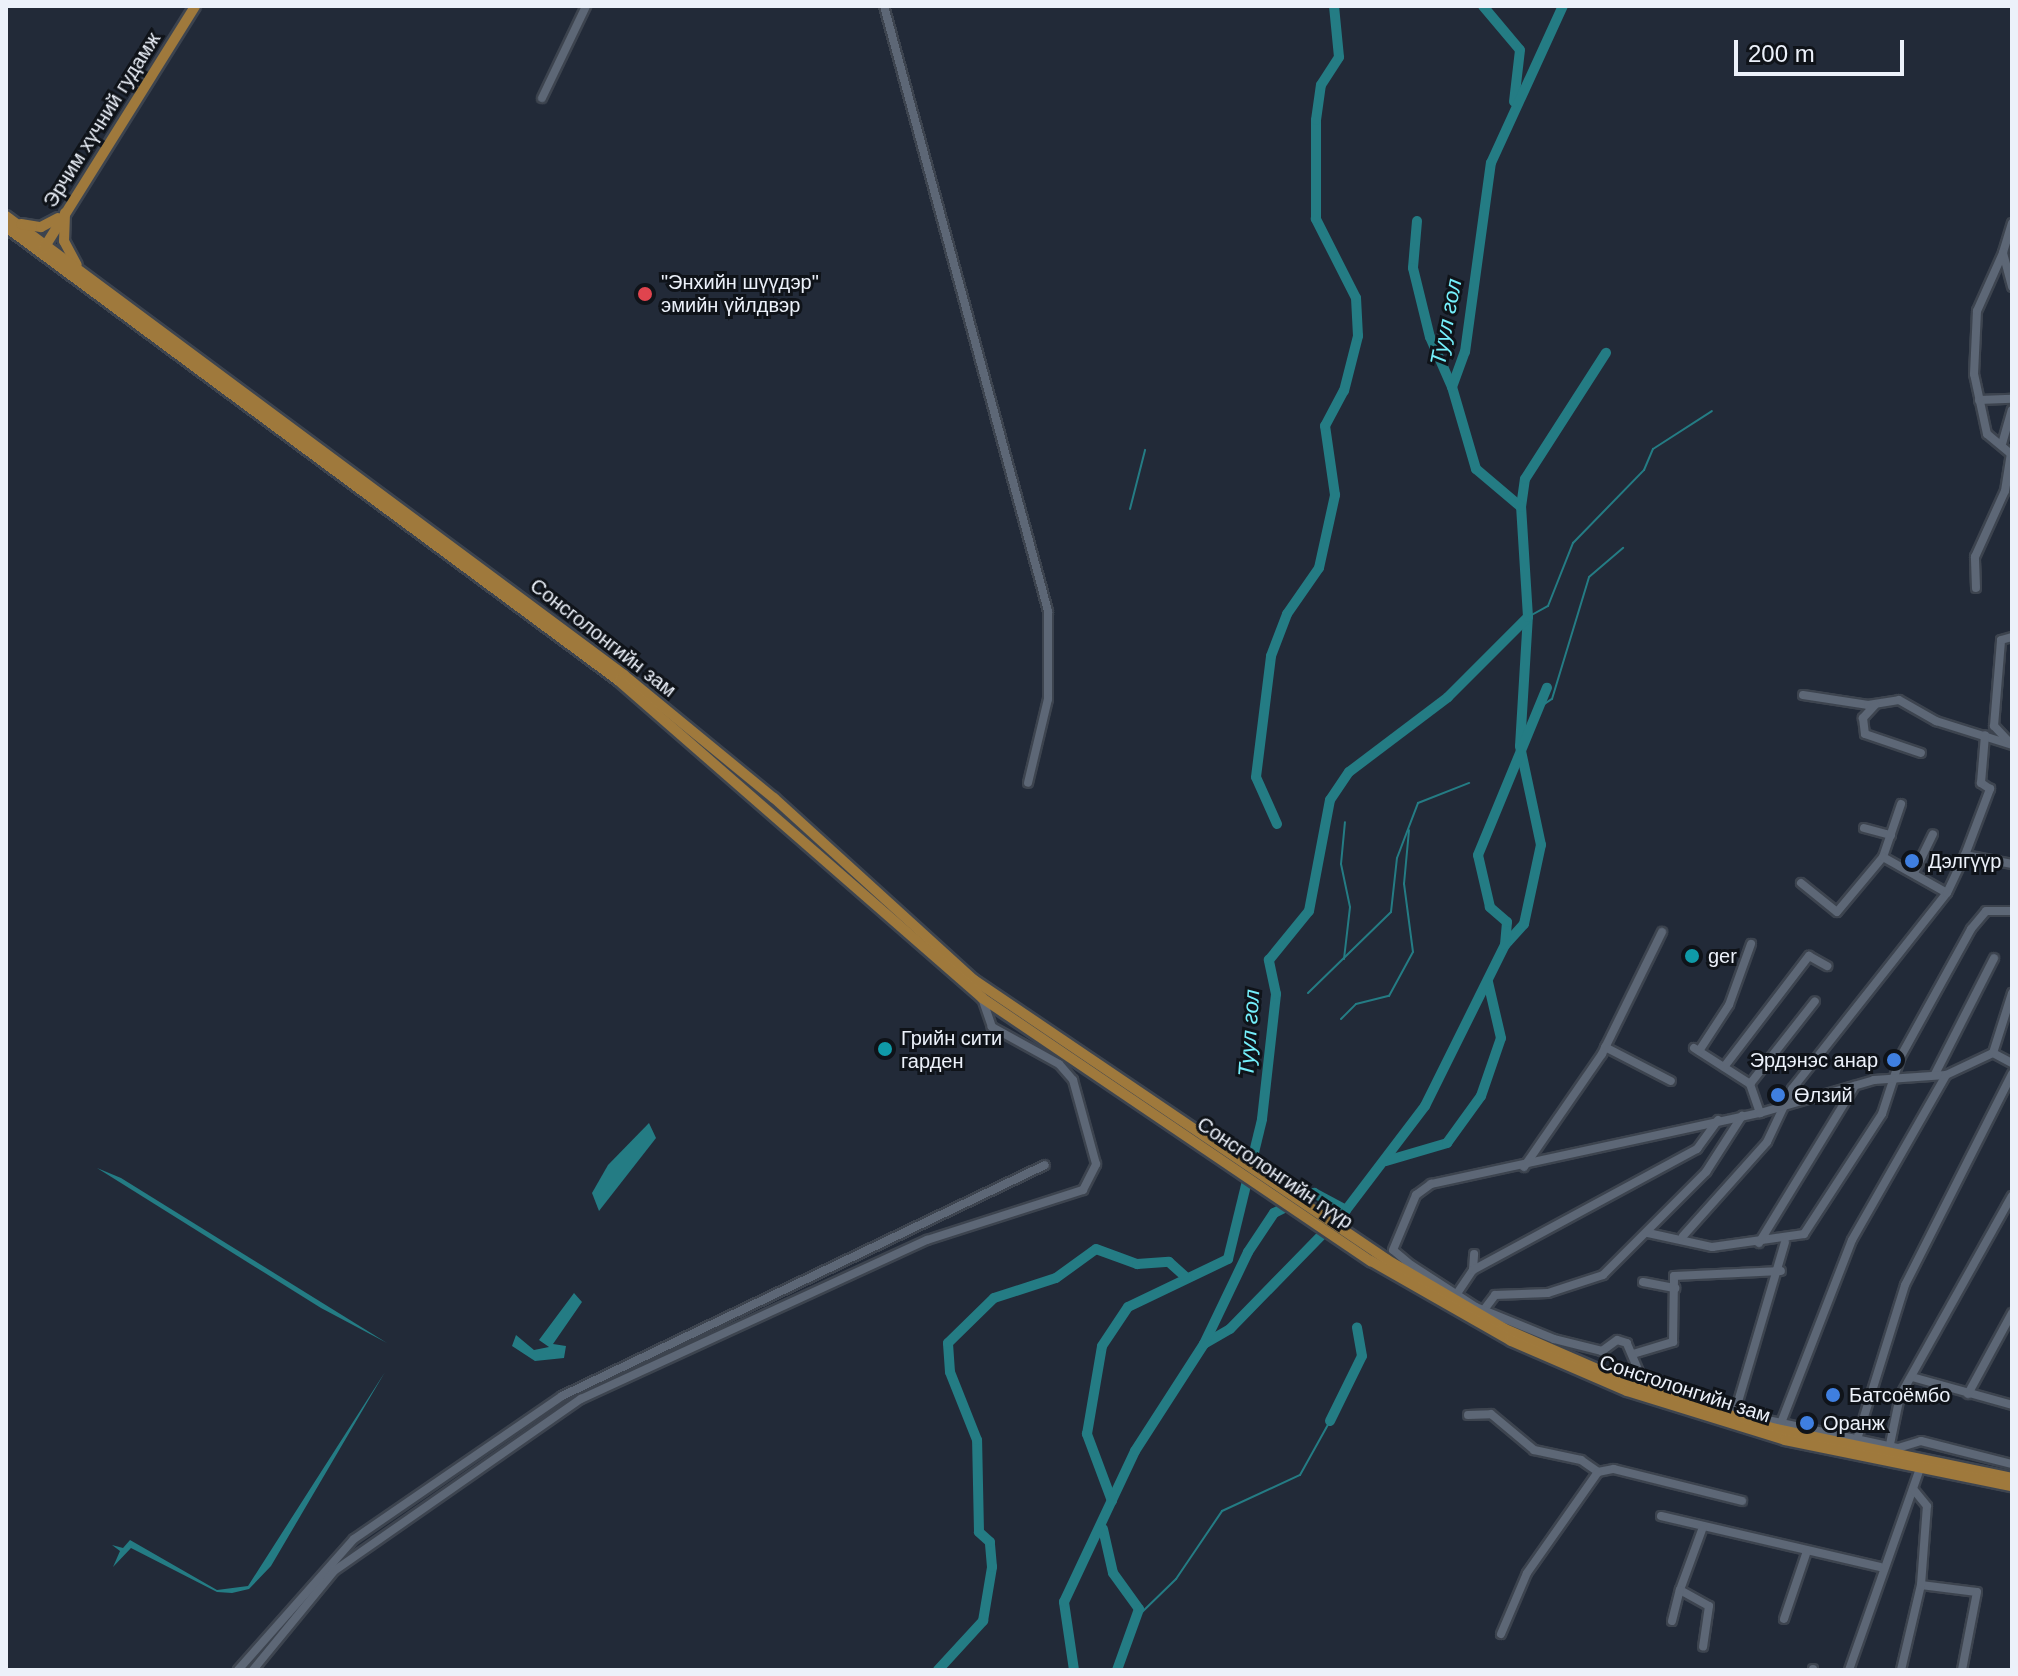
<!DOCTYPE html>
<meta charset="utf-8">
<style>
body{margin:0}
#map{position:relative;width:2018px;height:1676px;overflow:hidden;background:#222a38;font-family:Helvetica,sans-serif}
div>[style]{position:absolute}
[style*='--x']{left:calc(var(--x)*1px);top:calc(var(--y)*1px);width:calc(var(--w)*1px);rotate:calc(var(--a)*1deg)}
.water>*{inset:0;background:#247c84}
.stream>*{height:2px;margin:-1px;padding:0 1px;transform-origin:1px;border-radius:1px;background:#247c84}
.river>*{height:10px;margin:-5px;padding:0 5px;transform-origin:5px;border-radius:5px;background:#247c84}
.roads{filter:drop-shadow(2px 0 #3d444f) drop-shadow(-2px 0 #3d444f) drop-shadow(0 2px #3d444f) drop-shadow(0 -2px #3d444f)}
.minor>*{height:8px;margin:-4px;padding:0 4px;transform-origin:4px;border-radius:4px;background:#5d6776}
.major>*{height:10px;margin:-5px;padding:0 5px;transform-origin:5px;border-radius:5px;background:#9f793c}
.dots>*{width:22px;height:22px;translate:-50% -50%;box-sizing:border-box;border:4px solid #0f1319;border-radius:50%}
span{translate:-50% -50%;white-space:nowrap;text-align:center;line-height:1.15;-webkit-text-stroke:6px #0f1319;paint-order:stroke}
.street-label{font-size:20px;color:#ecf1fa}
.poi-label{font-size:20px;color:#ecf1fa}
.left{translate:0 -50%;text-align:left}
.right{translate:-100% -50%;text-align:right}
.water-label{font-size:22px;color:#74effb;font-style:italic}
.frame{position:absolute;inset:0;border:8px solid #ecf1fa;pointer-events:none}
.scale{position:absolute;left:1734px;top:40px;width:170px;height:36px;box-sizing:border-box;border:4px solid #ecf1fa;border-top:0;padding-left:10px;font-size:24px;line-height:28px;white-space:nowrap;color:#ecf1fa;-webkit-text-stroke:6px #0f1319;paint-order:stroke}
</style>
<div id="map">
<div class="water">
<i style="clip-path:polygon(649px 1123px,656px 1138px,599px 1211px,592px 1193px,608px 1165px)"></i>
<i style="clip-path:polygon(97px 1168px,121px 1178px,387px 1343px,321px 1308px)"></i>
<i style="clip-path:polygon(574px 1293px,582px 1302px,553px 1344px,566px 1346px,564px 1358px,535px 1361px,512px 1346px,516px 1335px,534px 1350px,549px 1347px,539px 1340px)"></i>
<i style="clip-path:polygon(385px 1372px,271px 1566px,249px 1589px,232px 1593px,217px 1592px,131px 1548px,113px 1567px,120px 1551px,112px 1545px,123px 1548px,130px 1540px,217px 1590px,248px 1586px)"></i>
</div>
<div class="stream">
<i style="--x:1130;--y:509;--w:61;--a:-75.7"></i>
<i style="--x:1528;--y:617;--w:23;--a:-29"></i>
<i style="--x:1548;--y:606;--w:68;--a:-68.4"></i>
<i style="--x:1573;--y:543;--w:102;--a:-45.8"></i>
<i style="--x:1644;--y:470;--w:23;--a:-67"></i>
<i style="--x:1653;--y:449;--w:70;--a:-32.8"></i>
<i style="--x:1537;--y:709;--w:18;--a:-34"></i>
<i style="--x:1552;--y:699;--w:127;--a:-73.1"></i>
<i style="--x:1589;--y:577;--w:45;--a:-40.5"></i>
<i style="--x:1344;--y:959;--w:52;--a:-83.4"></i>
<i style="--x:1350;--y:907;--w:44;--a:-101.8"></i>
<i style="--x:1341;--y:864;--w:42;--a:-84.6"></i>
<i style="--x:1308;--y:993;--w:116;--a:-44.3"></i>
<i style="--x:1391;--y:912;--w:54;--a:-83.7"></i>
<i style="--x:1397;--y:858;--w:59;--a:-69.1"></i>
<i style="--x:1418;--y:803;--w:55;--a:-21.4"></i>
<i style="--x:1341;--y:1019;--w:21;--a:-45"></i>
<i style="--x:1356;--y:1004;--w:34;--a:-14"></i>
<i style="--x:1389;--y:996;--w:50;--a:-61.4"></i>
<i style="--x:1413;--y:952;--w:69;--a:-97.5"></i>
<i style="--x:1404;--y:884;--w:54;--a:-84.7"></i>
<i style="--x:1139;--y:1615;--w:52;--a:-44.2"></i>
<i style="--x:1176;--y:1579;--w:82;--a:-55.9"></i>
<i style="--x:1222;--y:1511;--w:86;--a:-24.8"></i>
<i style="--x:1300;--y:1475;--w:62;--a:-60.9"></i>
</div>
<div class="river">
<i style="--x:1483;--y:6;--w:57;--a:49.9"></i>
<i style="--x:1520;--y:50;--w:52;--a:96.6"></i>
<i style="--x:1417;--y:221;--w:47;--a:94.9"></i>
<i style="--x:1413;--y:268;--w:71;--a:76.2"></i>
<i style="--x:1430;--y:337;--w:55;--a:66.3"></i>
<i style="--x:1521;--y:507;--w:28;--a:-82"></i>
<i style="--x:1525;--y:479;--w:150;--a:-57.3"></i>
<i style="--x:1277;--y:824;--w:51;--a:-114.1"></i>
<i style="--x:1256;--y:777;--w:122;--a:-82.9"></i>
<i style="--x:1271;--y:656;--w:45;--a:-69.1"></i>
<i style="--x:1287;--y:614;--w:56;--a:-55.2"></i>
<i style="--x:1319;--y:568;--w:75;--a:-77.6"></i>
<i style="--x:1335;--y:495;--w:70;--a:-98.2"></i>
<i style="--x:1325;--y:426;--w:40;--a:-62"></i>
<i style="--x:1344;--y:391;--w:57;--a:-75.7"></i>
<i style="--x:1358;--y:336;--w:38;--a:-93"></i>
<i style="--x:1356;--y:298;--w:89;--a:-116.9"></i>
<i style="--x:1316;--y:219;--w:99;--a:-90"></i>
<i style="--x:1316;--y:120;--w:35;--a:-82"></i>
<i style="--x:1321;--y:85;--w:33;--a:-57"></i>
<i style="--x:1339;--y:57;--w:51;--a:-95.6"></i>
<i style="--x:1506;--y:944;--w:27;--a:-48"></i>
<i style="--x:1524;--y:924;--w:81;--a:-77.9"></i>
<i style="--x:1541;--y:845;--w:101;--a:-102"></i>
<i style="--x:1520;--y:746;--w:129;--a:-86.5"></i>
<i style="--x:1386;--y:1161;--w:64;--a:-16.4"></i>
<i style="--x:1447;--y:1143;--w:58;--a:-54.1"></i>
<i style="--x:1481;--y:1096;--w:61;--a:-71"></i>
<i style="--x:1501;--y:1038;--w:57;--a:-103.1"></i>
<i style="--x:1204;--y:1344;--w:30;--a:-30"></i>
<i style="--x:1230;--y:1329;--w:166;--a:-45.7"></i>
<i style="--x:1346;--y:1210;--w:131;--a:-52.8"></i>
<i style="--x:1425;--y:1106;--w:180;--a:-63.6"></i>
<i style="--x:1505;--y:945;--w:23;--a:-85"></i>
<i style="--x:1507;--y:922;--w:23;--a:-139"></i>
<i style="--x:1490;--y:907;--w:53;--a:-103"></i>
<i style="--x:1478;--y:855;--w:181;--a:-67.6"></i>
<i style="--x:1330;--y:1421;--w:72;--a:-63.8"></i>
<i style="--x:1362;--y:1356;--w:29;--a:-100"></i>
<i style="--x:1112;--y:1501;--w:72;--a:-110.5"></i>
<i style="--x:1087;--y:1434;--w:89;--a:-80.3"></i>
<i style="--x:1102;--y:1346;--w:47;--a:-56.3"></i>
<i style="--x:1128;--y:1307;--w:111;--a:-25.6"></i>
<i style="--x:1228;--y:1259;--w:144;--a:-76.3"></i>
<i style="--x:1262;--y:1119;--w:126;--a:-83.6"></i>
<i style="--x:1276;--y:994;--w:35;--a:-102"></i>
<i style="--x:1269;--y:960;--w:63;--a:-50.8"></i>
<i style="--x:1309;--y:911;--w:113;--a:-79.3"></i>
<i style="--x:1330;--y:800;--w:34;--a:-56"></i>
<i style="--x:1349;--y:772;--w:124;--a:-37.1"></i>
<i style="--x:1448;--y:697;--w:113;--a:-45"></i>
<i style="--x:1528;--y:617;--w:110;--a:-93.6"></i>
<i style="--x:1521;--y:507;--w:59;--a:-139.8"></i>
<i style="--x:1476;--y:469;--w:85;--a:-106.3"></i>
<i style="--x:1452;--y:387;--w:37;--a:-70"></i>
<i style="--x:1465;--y:352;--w:191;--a:-82.2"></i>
<i style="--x:1491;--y:163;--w:173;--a:-65.4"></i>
<i style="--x:1103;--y:1529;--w:45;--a:77.2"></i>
<i style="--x:1113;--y:1573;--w:44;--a:54.2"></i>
<i style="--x:1139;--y:1609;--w:65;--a:109.8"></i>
<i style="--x:938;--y:1670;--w:67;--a:-47.4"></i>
<i style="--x:983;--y:1621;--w:55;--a:-80.5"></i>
<i style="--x:992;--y:1567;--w:25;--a:-95"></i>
<i style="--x:990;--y:1542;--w:15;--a:-138"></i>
<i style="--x:979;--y:1532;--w:92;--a:-91.2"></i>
<i style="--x:977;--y:1440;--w:73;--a:-111.7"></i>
<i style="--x:950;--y:1372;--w:29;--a:-94"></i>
<i style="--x:948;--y:1343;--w:64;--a:-44.4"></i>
<i style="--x:994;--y:1298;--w:65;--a:-17.9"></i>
<i style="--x:1056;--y:1278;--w:49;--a:-35.9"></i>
<i style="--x:1096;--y:1249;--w:44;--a:20.1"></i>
<i style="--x:1137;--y:1264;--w:32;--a:-4"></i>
<i style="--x:1169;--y:1262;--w:24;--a:42"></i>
<i style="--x:1074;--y:1670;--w:69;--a:-98.4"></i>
<i style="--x:1064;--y:1602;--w:167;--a:-64.8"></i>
<i style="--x:1135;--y:1451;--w:127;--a:-57.2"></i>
<i style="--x:1204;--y:1344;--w:102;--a:-64.4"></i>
<i style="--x:1248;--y:1252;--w:47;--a:-56.3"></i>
<i style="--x:1274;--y:1213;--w:45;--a:-26.6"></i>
<i style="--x:1314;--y:1193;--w:36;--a:28"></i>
</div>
<div class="roads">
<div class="minor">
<i style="--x:884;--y:6;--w:627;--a:74.83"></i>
<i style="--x:1048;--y:611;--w:88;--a:90"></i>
<i style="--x:1048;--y:699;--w:86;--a:103.4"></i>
<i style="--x:542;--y:98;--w:102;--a:-64.4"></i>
<i style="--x:2012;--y:223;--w:31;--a:107"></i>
<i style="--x:2003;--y:253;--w:35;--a:75"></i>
<i style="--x:1979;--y:400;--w:33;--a:-2"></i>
<i style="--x:2002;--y:444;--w:35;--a:-74"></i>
<i style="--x:1976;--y:588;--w:31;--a:-92"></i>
<i style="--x:1975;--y:557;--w:72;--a:-65.6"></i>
<i style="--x:2005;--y:491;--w:37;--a:-81"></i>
<i style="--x:2011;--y:454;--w:31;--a:-140"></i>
<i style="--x:1987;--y:434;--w:61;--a:-102.2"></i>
<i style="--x:1974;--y:374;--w:63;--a:-87.3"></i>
<i style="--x:1977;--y:311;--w:64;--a:-65.9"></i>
<i style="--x:1803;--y:695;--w:66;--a:8.7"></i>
<i style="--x:1868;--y:705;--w:31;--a:-9"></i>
<i style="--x:1899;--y:700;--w:43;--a:29.6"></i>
<i style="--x:1936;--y:721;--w:80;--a:17.5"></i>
<i style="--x:1875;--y:705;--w:18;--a:133"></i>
<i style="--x:1863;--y:718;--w:16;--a:83"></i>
<i style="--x:1865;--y:734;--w:59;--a:18.7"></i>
<i style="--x:2011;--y:744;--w:25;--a:-133"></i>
<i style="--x:1994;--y:726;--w:86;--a:-85.3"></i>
<i style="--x:2001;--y:640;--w:11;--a:-15"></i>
<i style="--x:1864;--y:828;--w:28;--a:15"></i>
<i style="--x:1965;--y:855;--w:71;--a:-69.3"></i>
<i style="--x:1990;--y:789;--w:11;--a:-146"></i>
<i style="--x:1981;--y:783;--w:48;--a:-85.2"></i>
<i style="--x:1883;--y:857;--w:56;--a:-71.2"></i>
<i style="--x:1914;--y:873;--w:43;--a:-64"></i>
<i style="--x:1801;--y:883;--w:46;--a:38.9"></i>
<i style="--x:1837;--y:912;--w:72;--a:-50.1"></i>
<i style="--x:1883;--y:857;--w:73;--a:29.4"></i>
<i style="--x:1605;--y:1047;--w:74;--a:27.3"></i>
<i style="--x:1694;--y:1048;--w:67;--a:32.7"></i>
<i style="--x:1750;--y:1084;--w:31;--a:71"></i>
<i style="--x:1699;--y:1051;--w:55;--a:-56.9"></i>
<i style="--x:1729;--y:1005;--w:65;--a:-70.2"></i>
<i style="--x:1993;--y:1053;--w:63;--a:-72.4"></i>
<i style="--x:1724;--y:1067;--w:140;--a:-52.6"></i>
<i style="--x:1809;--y:956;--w:21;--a:29"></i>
<i style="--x:1935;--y:1074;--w:130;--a:-63"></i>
<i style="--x:1750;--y:1084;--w:105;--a:-51.9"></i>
<i style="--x:1524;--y:1167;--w:137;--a:-55.4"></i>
<i style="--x:1602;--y:1054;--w:136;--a:-63.8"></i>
<i style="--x:1648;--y:1233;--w:66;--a:12.3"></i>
<i style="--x:1712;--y:1247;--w:93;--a:-8"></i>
<i style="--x:1804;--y:1234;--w:143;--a:-57"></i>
<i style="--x:1882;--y:1114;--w:61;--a:-71.9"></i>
<i style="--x:1901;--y:1056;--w:145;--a:-61.1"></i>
<i style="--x:1971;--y:929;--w:23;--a:-50"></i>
<i style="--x:1986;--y:911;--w:26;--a:0"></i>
<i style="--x:1683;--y:1236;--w:126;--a:-48.2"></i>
<i style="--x:1767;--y:1142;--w:59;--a:-64.7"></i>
<i style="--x:1792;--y:1089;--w:250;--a:-51.7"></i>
<i style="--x:1947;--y:893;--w:42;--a:-64.7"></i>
<i style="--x:1965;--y:855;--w:48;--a:10.8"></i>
<i style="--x:1759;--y:1243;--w:184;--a:-58.6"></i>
<i style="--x:1473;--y:1270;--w:16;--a:-86"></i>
<i style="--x:1643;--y:1282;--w:33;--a:11"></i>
<i style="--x:1456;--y:1295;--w:30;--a:-56"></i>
<i style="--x:1473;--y:1270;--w:255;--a:-28.4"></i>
<i style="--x:1697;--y:1149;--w:36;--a:-54"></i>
<i style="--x:1480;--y:1315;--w:25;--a:-53"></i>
<i style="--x:1495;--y:1295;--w:53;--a:-2.2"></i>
<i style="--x:1548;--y:1293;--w:58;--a:-18.1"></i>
<i style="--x:1603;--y:1275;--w:146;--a:-45"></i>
<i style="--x:1706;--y:1172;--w:67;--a:-57.3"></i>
<i style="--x:1633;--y:1354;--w:42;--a:-16.7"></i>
<i style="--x:1673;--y:1342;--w:66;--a:-89.1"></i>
<i style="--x:1674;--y:1276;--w:107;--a:-2.7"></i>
<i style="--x:1912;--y:1377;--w:104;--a:15.6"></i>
<i style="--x:1670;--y:1392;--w:31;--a:-155"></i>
<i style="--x:1642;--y:1379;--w:39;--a:-113"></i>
<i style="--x:1627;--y:1343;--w:10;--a:-163"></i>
<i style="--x:1617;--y:1340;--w:19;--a:144"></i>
<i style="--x:1602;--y:1351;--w:49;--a:-166"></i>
<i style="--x:1554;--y:1339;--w:84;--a:-157.7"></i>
<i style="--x:1476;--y:1307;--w:77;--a:-147.1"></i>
<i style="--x:1411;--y:1265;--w:23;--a:-140"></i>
<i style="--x:1393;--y:1250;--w:60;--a:-67.3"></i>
<i style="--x:1416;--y:1195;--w:19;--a:-36"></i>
<i style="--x:1431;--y:1184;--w:337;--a:-12.2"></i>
<i style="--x:1760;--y:1113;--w:119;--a:-16.1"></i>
<i style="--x:1874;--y:1080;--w:72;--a:-4"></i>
<i style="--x:1946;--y:1075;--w:52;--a:-25.1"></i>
<i style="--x:1993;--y:1053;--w:21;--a:28"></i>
<i style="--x:1968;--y:1394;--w:92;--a:-61.5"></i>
<i style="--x:1735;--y:1412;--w:177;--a:-73.6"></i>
<i style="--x:1468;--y:1415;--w:23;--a:-2"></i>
<i style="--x:1491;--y:1414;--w:56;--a:39.9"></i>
<i style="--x:1534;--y:1450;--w:48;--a:12"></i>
<i style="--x:1581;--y:1460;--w:21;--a:35"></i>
<i style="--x:1598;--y:1472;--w:16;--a:-11"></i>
<i style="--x:1614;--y:1469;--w:132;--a:14"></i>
<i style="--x:1744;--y:1415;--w:157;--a:12.1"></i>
<i style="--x:1898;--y:1448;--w:24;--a:-17"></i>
<i style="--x:1921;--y:1441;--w:94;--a:14.2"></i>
<i style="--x:1781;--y:1423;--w:196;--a:-68.8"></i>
<i style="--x:1852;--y:1240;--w:190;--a:-60.3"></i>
<i style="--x:1858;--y:1436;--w:158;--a:-72.7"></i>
<i style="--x:1905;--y:1285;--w:237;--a:-63.1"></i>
<i style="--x:1889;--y:1449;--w:54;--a:-78.3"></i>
<i style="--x:1900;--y:1396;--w:229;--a:-60.8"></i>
<i style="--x:1661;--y:1516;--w:225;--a:13.1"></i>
<i style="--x:1703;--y:1527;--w:67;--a:110.1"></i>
<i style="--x:1680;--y:1590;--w:33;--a:29"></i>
<i style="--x:1709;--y:1606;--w:41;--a:98.3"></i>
<i style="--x:1921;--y:1585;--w:56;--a:7.1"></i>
<i style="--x:1977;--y:1592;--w:79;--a:100.9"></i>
<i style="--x:1784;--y:1619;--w:72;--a:-71.3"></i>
<i style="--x:1672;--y:1621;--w:32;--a:-76"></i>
<i style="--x:1501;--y:1634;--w:66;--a:-66.9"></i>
<i style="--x:1527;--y:1573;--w:123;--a:-54.9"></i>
<i style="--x:238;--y:1670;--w:175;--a:-48.5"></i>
<i style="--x:354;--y:1539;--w:252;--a:-34.5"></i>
<i style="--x:562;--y:1396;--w:535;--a:-25.56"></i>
<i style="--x:253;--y:1670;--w:128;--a:-50.7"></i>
<i style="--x:334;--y:1571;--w:301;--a:-34.9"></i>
<i style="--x:581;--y:1399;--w:381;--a:-24.7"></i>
<i style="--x:927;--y:1240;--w:164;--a:-17.8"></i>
<i style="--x:1083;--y:1190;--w:29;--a:-63"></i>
<i style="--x:1096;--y:1164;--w:87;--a:-105.3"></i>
<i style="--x:1073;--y:1080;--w:21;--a:-131"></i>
<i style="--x:1059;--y:1064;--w:77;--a:-151.1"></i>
<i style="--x:992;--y:1027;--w:31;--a:-109"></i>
<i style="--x:1813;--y:1670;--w:1;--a:-90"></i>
<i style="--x:1849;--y:1670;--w:214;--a:-70.6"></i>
<i style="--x:1901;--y:1670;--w:87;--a:-76.8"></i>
<i style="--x:1921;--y:1585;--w:79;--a:-85.7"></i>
<i style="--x:1927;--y:1506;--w:22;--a:-129"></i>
</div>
<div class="major">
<i style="--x:65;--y:213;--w:28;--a:92"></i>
<i style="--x:64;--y:241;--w:27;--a:62"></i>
<i style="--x:6;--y:216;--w:770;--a:36.6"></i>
<i style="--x:624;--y:675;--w:194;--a:39.4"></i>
<i style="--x:774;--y:798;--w:270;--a:42.3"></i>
<i style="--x:974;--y:980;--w:498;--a:34.1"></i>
<i style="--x:1386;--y:1259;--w:136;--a:30.5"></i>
<i style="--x:1503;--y:1328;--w:150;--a:23.5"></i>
<i style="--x:1641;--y:1388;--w:141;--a:16.9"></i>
<i style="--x:1776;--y:1429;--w:241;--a:11.7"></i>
<i style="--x:21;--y:224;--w:20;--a:9"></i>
<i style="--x:41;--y:227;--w:19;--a:-28"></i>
<i style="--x:6;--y:227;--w:763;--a:36.52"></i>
<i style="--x:619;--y:681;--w:482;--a:41.1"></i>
<i style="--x:982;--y:998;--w:470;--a:34.1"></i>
<i style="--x:1371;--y:1261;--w:161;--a:29.7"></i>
<i style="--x:1511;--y:1341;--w:126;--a:23.3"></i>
<i style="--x:1627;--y:1391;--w:165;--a:17.2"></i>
<i style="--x:1785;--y:1440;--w:232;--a:11.5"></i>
<i style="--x:44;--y:248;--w:285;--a:-58"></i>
</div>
</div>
<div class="dots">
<i style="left:645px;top:294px;background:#e0444e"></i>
<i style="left:1912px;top:861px;background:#3f7fe0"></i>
<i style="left:1692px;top:956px;background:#0f9aa8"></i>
<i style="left:885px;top:1049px;background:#0f9aa8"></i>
<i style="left:1894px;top:1060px;background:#3f7fe0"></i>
<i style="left:1778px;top:1095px;background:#3f7fe0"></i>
<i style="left:1833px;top:1395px;background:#3f7fe0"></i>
<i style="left:1807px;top:1423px;background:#3f7fe0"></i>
</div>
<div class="street-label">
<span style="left:102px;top:120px;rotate:-58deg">Эрчим хүчний гудамж</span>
<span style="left:603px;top:638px;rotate:38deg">Сонсголонгийн зам</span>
<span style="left:1275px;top:1173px;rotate:34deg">Сонсголонгийн гүүр</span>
<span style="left:1685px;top:1389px;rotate:18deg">Сонсголонгийн зам</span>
</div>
<div class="poi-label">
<span class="left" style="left:661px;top:294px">"Энхийн шүүдэр"<br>эмийн үйлдвэр</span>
<span class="left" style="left:1928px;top:861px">Дэлгүүр</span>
<span class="left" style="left:1708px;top:956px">ger</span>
<span class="left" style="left:901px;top:1050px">Грийн сити<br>гарден</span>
<span class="right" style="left:1878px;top:1060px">Эрдэнэс анар</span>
<span class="left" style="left:1794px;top:1095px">Өлзий</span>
<span class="left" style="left:1849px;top:1395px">Батсоёмбо</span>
<span class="left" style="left:1823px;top:1423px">Оранж</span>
</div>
<div class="water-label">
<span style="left:1446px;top:322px;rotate:-79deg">Туул гол</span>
<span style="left:1249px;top:1033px;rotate:-86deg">Туул гол</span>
</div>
<div class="frame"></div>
<div class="scale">200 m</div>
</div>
